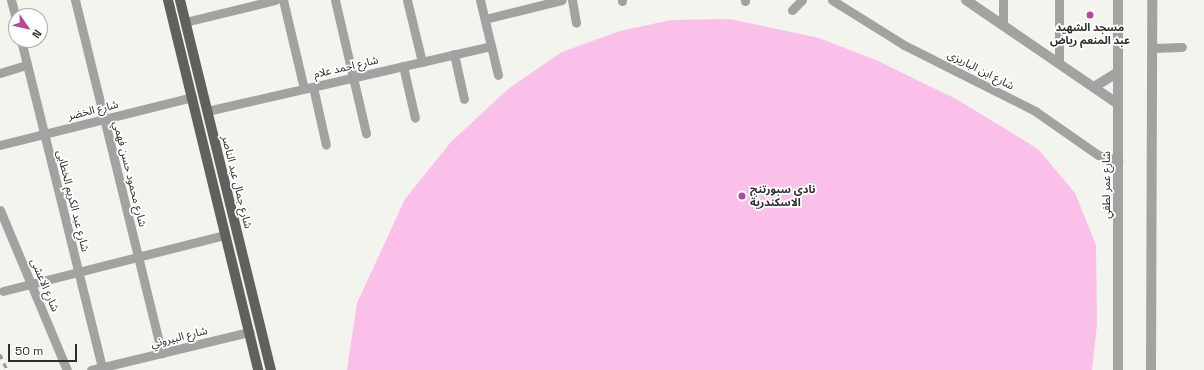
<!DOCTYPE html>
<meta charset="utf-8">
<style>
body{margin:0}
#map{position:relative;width:1204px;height:370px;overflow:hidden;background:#f2f4ed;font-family:"Space Grotesk","Noto Sans Arabic",sans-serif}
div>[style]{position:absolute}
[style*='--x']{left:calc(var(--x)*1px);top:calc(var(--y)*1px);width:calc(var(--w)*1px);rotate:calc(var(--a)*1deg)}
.green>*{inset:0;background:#fac0e9}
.minor>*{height:9px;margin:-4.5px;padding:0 4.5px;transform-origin:4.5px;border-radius:4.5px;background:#a2a3a0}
.tertiary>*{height:10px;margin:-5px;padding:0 5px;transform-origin:5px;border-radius:5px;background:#a2a3a0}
.primary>*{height:10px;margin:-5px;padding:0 5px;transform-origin:5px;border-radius:5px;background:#60615c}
.rail>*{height:3px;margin-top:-1.5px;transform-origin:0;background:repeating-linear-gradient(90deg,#989994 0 5px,transparent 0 10px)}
.dots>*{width:11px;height:11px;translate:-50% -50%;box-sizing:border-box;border:2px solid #fff;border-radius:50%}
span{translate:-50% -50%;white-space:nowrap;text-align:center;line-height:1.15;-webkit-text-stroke:3.5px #fff;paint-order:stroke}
.poi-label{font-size:11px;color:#2d2d2b;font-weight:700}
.left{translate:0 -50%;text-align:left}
.street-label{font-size:11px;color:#2d2d2b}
.north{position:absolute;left:8px;top:8px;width:40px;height:40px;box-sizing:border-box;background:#fff;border:1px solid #ababaa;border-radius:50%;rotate:124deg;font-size:11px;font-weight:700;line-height:16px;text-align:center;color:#2d2d2b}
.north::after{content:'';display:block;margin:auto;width:14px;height:18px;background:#b7449e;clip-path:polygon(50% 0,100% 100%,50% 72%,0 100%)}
.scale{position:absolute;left:8px;top:344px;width:69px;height:18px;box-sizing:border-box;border:2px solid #2d2d2b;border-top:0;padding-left:5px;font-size:12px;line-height:14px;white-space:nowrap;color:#2d2d2b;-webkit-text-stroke:3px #fff;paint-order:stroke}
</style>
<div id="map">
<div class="green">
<i style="clip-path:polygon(730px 19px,819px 38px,876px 60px,958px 100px,1038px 149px,1075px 193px,1096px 245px,1097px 324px,1092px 370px,347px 370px,357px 303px,405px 199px,451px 142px,508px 89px,562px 52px,620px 31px,671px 20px)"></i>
</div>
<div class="minor">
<i style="--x:11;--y:0;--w:20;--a:75"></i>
<i style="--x:75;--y:0;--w:364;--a:76.2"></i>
<i style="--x:283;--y:0;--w:91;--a:76.7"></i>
<i style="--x:335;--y:0;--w:137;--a:76.9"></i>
<i style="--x:407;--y:0;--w:64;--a:76.4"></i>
<i style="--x:480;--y:0;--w:77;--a:76.5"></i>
<i style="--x:572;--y:0;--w:23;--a:80"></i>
<i style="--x:622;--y:0;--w:1;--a:90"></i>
<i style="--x:832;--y:0;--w:85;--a:32"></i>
<i style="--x:904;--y:45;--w:147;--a:26.7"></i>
<i style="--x:1035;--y:111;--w:77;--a:34.9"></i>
<i style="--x:1098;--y:155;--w:21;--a:14"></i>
<i style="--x:1059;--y:0;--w:63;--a:90"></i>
<i style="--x:745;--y:1;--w:1;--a:-90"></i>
<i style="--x:792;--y:10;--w:14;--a:-45"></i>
<i style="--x:485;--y:19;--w:79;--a:-13.9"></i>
<i style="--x:185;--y:22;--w:93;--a:-13.7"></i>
<i style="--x:1003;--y:25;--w:25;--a:-90"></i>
<i style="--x:21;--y:40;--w:337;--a:76.1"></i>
<i style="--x:1152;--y:48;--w:30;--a:-2"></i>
<i style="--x:454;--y:54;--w:46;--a:77.5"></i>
<i style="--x:403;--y:66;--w:53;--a:77"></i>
<i style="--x:0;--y:73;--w:28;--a:-17"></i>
<i style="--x:313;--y:87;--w:59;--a:77.4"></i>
<i style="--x:207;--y:111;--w:291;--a:-12.9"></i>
<i style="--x:0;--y:145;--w:198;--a:-14"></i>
<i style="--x:0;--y:210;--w:173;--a:67.3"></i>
<i style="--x:3;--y:291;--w:229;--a:-14.2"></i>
<i style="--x:91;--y:370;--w:163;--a:-13.5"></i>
</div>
<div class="tertiary">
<i style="--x:966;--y:0;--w:184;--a:34.4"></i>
<i style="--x:1094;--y:87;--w:28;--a:-32"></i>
<i style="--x:1118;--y:370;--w:370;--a:-90"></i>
<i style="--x:1151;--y:370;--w:370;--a:-89.8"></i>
</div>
<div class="primary">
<i style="--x:168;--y:0;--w:381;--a:76.3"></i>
<i style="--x:180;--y:0;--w:381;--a:76.2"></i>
</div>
<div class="rail">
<i style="--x:0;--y:354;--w:17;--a:66"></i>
</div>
<div class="dots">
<i style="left:1090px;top:15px;background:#b7449e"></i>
<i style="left:742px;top:196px;background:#b7449e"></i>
</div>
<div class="poi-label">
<span style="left:1090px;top:34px">مسجد الشهيد<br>عبد المنعم رياض</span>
<span class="left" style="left:750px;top:196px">نادي سبورتنج<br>الاسكندرية</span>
</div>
<div class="street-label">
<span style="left:346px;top:67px;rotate:-13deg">شارع احمد علام</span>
<span style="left:981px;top:70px;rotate:27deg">شارع ابن الباريزى</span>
<span style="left:93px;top:110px;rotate:-14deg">شارع الخضر</span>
<span style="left:130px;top:174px;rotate:76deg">شارع محمود حسن فهمي</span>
<span style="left:237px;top:182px;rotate:76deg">شارع جمال عبد الناصر</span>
<span style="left:1106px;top:185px;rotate:-90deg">شارع عمر لطفي</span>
<span style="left:73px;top:201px;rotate:76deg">شارع عبد الكريم الخطابى</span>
<span style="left:45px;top:285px;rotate:67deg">شارع الاعشى</span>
<span style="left:179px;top:337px;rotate:-14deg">شارع البيروني</span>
</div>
<div class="north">N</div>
<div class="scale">50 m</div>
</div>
